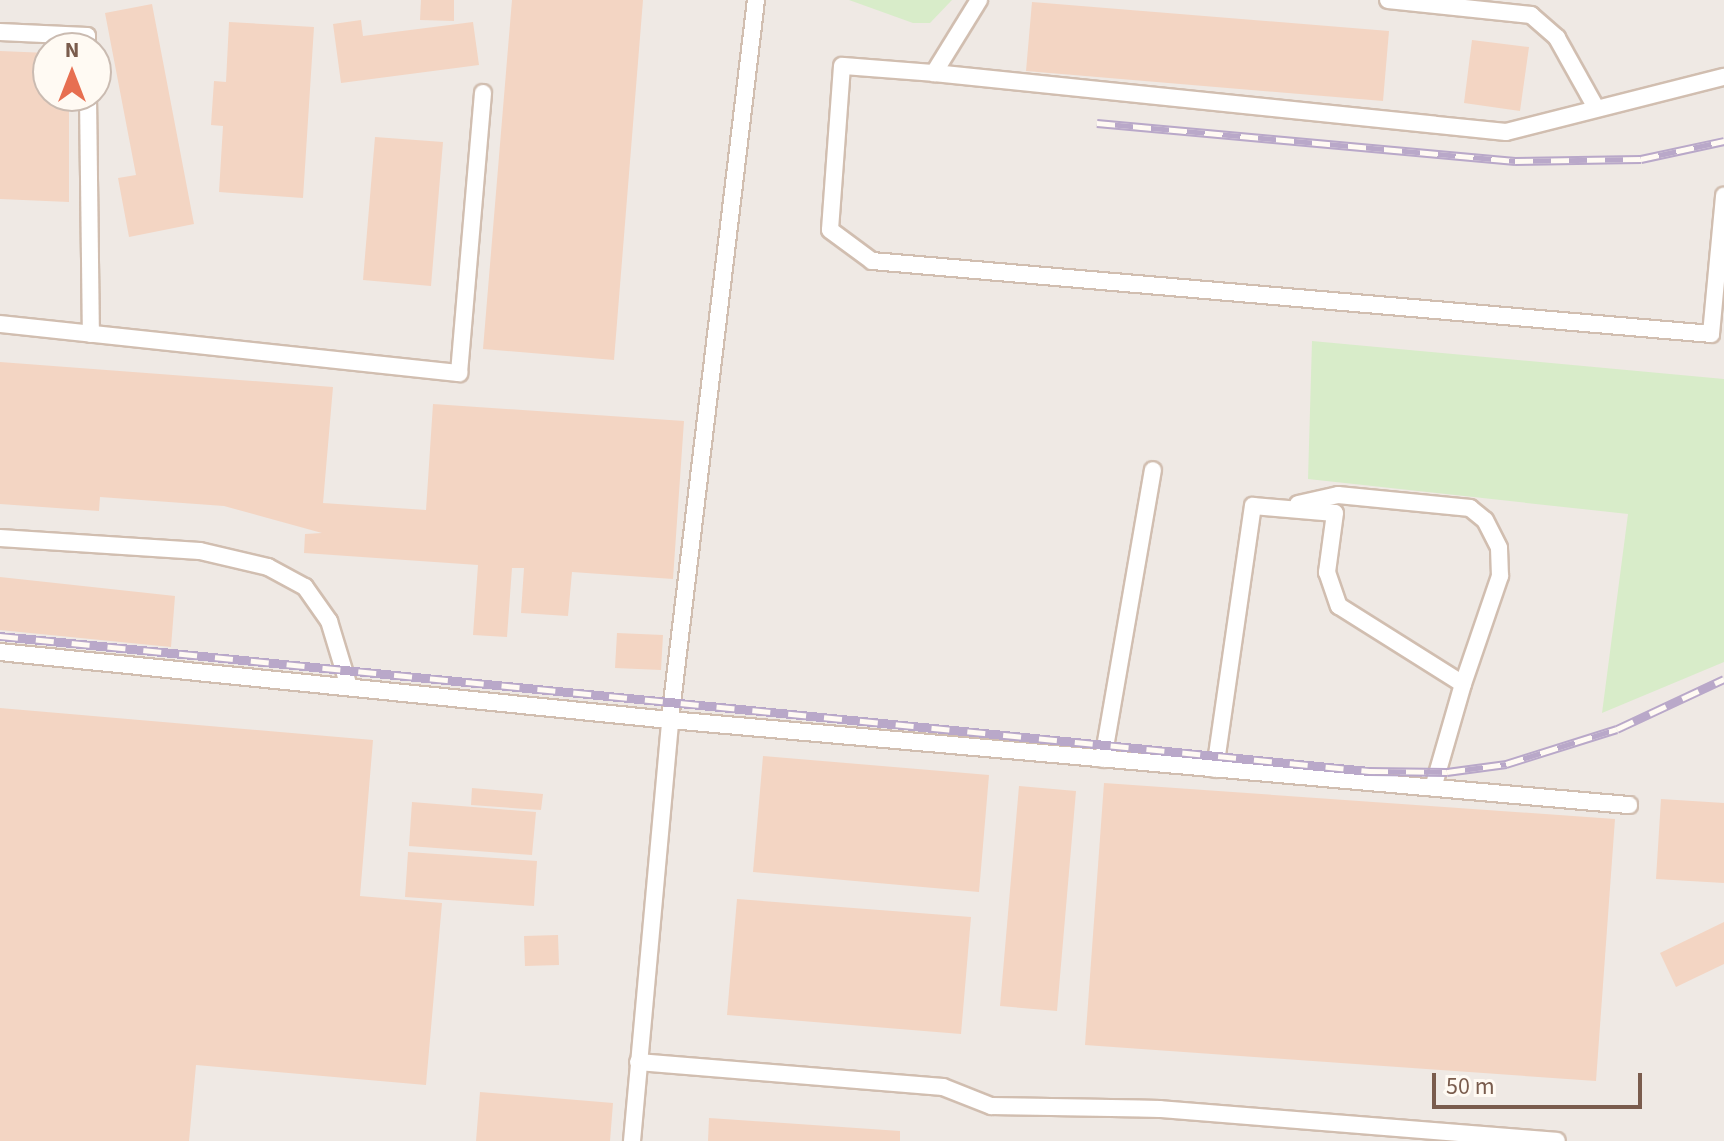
<!DOCTYPE html>
<style>
body{margin:0}
#map{position:relative;width:1724px;height:1141px;overflow:hidden;background:#fdf6ec;font-family:"Source Sans 3",sans-serif}
div>[style]{position:absolute}
[style*='--x']{left:calc(var(--x)*1px);top:calc(var(--y)*1px);width:calc(var(--w)*1px);rotate:calc(var(--a)*1deg)}
.industrial>*{inset:0;background:#efe9e4}
.green>*{inset:0;background:#d8ecc9}
.building>*{inset:0;background:#f3d5c3}
.roads{filter:drop-shadow(2px 0 #d1beb0) drop-shadow(-2px 0 #d1beb0) drop-shadow(0 2px #d1beb0) drop-shadow(0 -2px #d1beb0)}
.service>*{height:16px;margin:-8px;padding:0 8px;transform-origin:8px;border-radius:8px;background:#fff}
.rail>*{height:9px;margin-top:-4.5px;transform-origin:0;background:repeating-linear-gradient(90deg,#fffaf3 0 18px,#b9a8c9 0 36px);box-sizing:border-box;border-block:2px solid #b9a8c9}
span{translate:-50% -50%;white-space:nowrap;text-align:center;line-height:1.15;-webkit-text-stroke:6px #fffaf3;paint-order:stroke}
.north{position:absolute;left:32px;top:32px;width:80px;height:80px;box-sizing:border-box;background:#fffaf3;border:2px solid #cabbb1;border-radius:50%;rotate:0deg;font-size:22px;font-weight:700;line-height:32px;text-align:center;color:#7a5c4d}
.north::after{content:'';display:block;margin:auto;width:28px;height:36px;background:#e76f51;clip-path:polygon(50% 0,100% 100%,50% 72%,0 100%)}
.scale{position:absolute;left:1432px;top:1073px;width:210px;height:36px;box-sizing:border-box;border:4px solid #7a5c4d;border-top:0;padding-left:10px;font-size:24px;line-height:28px;white-space:nowrap;color:#7a5c4d;-webkit-text-stroke:6px #fffaf3;paint-order:stroke}
</style>
<div id="map">
<div class="industrial">
<i style="clip-path:polygon(evenodd,0 0,1724px 0,1724px 1141px,0 1141px,0 0,48px 48px,96px 48px,96px 96px,48px 96px,48px 48px)"></i>
</div>
<div class="green">
<i style="clip-path:polygon(849px 0,952px 0,930px 23px,913px 23px)"></i>
<i style="clip-path:polygon(1312px 341px,1724px 379px,1724px 662px,1602px 713px,1628px 514px,1308px 479px)"></i>
</div>
<div class="building">
<i style="clip-path:polygon(421px 0,454px 0,454px 21px,420px 20px)"></i>
<i style="clip-path:polygon(512px 0,643px 0,614px 360px,483px 349px)"></i>
<i style="clip-path:polygon(1032px 2px,1389px 31px,1383px 101px,1026px 71px)"></i>
<i style="clip-path:polygon(152px 4px,194px 224px,129px 237px,118px 178px,136px 175px,105px 13px)"></i>
<i style="clip-path:polygon(361px 20px,363px 36px,473px 22px,479px 65px,341px 83px,333px 24px)"></i>
<i style="clip-path:polygon(229px 22px,314px 27px,303px 198px,219px 192px,223px 126px,211px 125px,214px 81px,226px 82px)"></i>
<i style="clip-path:polygon(1472px 40px,1529px 47px,1520px 111px,1464px 103px)"></i>
<i style="clip-path:polygon(0 51px,48px 53px,48px 96px,69px 96px,69px 202px,0 199px)"></i>
<i style="clip-path:polygon(375px 137px,443px 142px,431px 286px,363px 280px)"></i>
<i style="clip-path:polygon(0 362px,333px 387px,323px 503px,426px 510px,433px 404px,684px 421px,673px 579px,572px 572px,568px 616px,521px 613px,524px 568px,512px 568px,507px 637px,473px 635px,478px 565px,304px 553px,305px 534px,322px 533px,224px 506px,100px 497px,99px 511px,0 504px)"></i>
<i style="clip-path:polygon(0 577px,175px 596px,171px 647px,0 630px)"></i>
<i style="clip-path:polygon(617px 633px,663px 635px,661px 670px,615px 668px)"></i>
<i style="clip-path:polygon(0 708px,373px 740px,360px 896px,442px 903px,426px 1085px,196px 1065px,189px 1141px,0 1141px)"></i>
<i style="clip-path:polygon(763px 756px,989px 775px,979px 892px,753px 872px)"></i>
<i style="clip-path:polygon(1104px 783px,1615px 819px,1596px 1081px,1085px 1045px)"></i>
<i style="clip-path:polygon(1019px 786px,1076px 791px,1057px 1011px,1000px 1006px)"></i>
<i style="clip-path:polygon(472px 788px,543px 794px,541px 810px,471px 805px)"></i>
<i style="clip-path:polygon(1661px 799px,1724px 803px,1724px 883px,1656px 879px)"></i>
<i style="clip-path:polygon(412px 802px,536px 812px,532px 855px,409px 846px)"></i>
<i style="clip-path:polygon(408px 852px,537px 861px,534px 906px,405px 897px)"></i>
<i style="clip-path:polygon(737px 899px,971px 917px,961px 1034px,727px 1015px)"></i>
<i style="clip-path:polygon(1724px 922px,1724px 964px,1676px 987px,1660px 953px)"></i>
<i style="clip-path:polygon(558px 935px,559px 965px,525px 966px,524px 936px)"></i>
<i style="clip-path:polygon(480px 1092px,613px 1103px,610px 1141px,476px 1141px)"></i>
<i style="clip-path:polygon(709px 1118px,900px 1131px,900px 1141px,708px 1141px)"></i>
</div>
<div class="roads">
<div class="service">
<i style="--x:979;--y:0;--w:86;--a:121.7"></i>
<i style="--x:934;--y:73;--w:575;--a:5.89"></i>
<i style="--x:1506;--y:132;--w:225;--a:-14.2"></i>
<i style="--x:1388;--y:0;--w:144;--a:6"></i>
<i style="--x:1531;--y:15;--w:35;--a:41"></i>
<i style="--x:1557;--y:38;--w:78;--a:60.8"></i>
<i style="--x:0;--y:32;--w:87;--a:2.6"></i>
<i style="--x:87;--y:36;--w:12;--a:90"></i>
<i style="--x:934;--y:73;--w:92;--a:-175.6"></i>
<i style="--x:842;--y:66;--w:164;--a:94.2"></i>
<i style="--x:830;--y:230;--w:52;--a:36.4"></i>
<i style="--x:872;--y:261;--w:842;--a:4.97"></i>
<i style="--x:1711;--y:334;--w:139;--a:-84.6"></i>
<i style="--x:88;--y:96;--w:238;--a:89.3"></i>
<i style="--x:0;--y:324;--w:462;--a:6.1"></i>
<i style="--x:459;--y:373;--w:281;--a:-85.1"></i>
<i style="--x:1298;--y:504;--w:41;--a:-12.7"></i>
<i style="--x:1338;--y:495;--w:133;--a:5.6"></i>
<i style="--x:1470;--y:508;--w:19;--a:39"></i>
<i style="--x:1485;--y:520;--w:31;--a:63"></i>
<i style="--x:1499;--y:548;--w:28;--a:88"></i>
<i style="--x:1500;--y:576;--w:114;--a:108.9"></i>
<i style="--x:0;--y:538;--w:200;--a:3.7"></i>
<i style="--x:200;--y:551;--w:70;--a:13.2"></i>
<i style="--x:268;--y:567;--w:42;--a:28.4"></i>
<i style="--x:305;--y:587;--w:42;--a:54.8"></i>
<i style="--x:329;--y:621;--w:69;--a:73.1"></i>
<i style="--x:0;--y:652;--w:673;--a:5.8"></i>
<i style="--x:670;--y:720;--w:963;--a:5.07"></i>
<i style="--x:1103;--y:759;--w:293;--a:-80.2"></i>
<i style="--x:1215;--y:769;--w:266;--a:-81.8"></i>
<i style="--x:1253;--y:506;--w:82;--a:4.9"></i>
<i style="--x:1335;--y:513;--w:60;--a:97.7"></i>
<i style="--x:1327;--y:572;--w:36;--a:71"></i>
<i style="--x:1339;--y:606;--w:146;--a:32.2"></i>
<i style="--x:1463;--y:684;--w:108;--a:106.1"></i>
<i style="--x:638;--y:1062;--w:306;--a:4.7"></i>
<i style="--x:943;--y:1087;--w:52;--a:21.6"></i>
<i style="--x:991;--y:1106;--w:169;--a:1"></i>
<i style="--x:1160;--y:1109;--w:398;--a:4.6"></i>
<i style="--x:632;--y:1141;--w:423;--a:-84.8"></i>
<i style="--x:670;--y:720;--w:725;--a:-83.19"></i>
</div>
</div>
<div class="rail">
<i style="--x:1097;--y:123;--w:420;--a:5.2"></i>
<i style="--x:1515;--y:161;--w:126;--a:-0.9"></i>
<i style="--x:1641;--y:159;--w:85;--a:-12.2"></i>
<i style="--x:0;--y:636;--w:1377;--a:5.63"></i>
<i style="--x:1370;--y:771;--w:77;--a:0.7"></i>
<i style="--x:1447;--y:772;--w:60;--a:-7.7"></i>
<i style="--x:1506;--y:764;--w:116;--a:-17.5"></i>
<i style="--x:1617;--y:729;--w:118;--a:-25"></i>
</div>
<div class="north">N</div>
<div class="scale">50 m</div>
</div>
